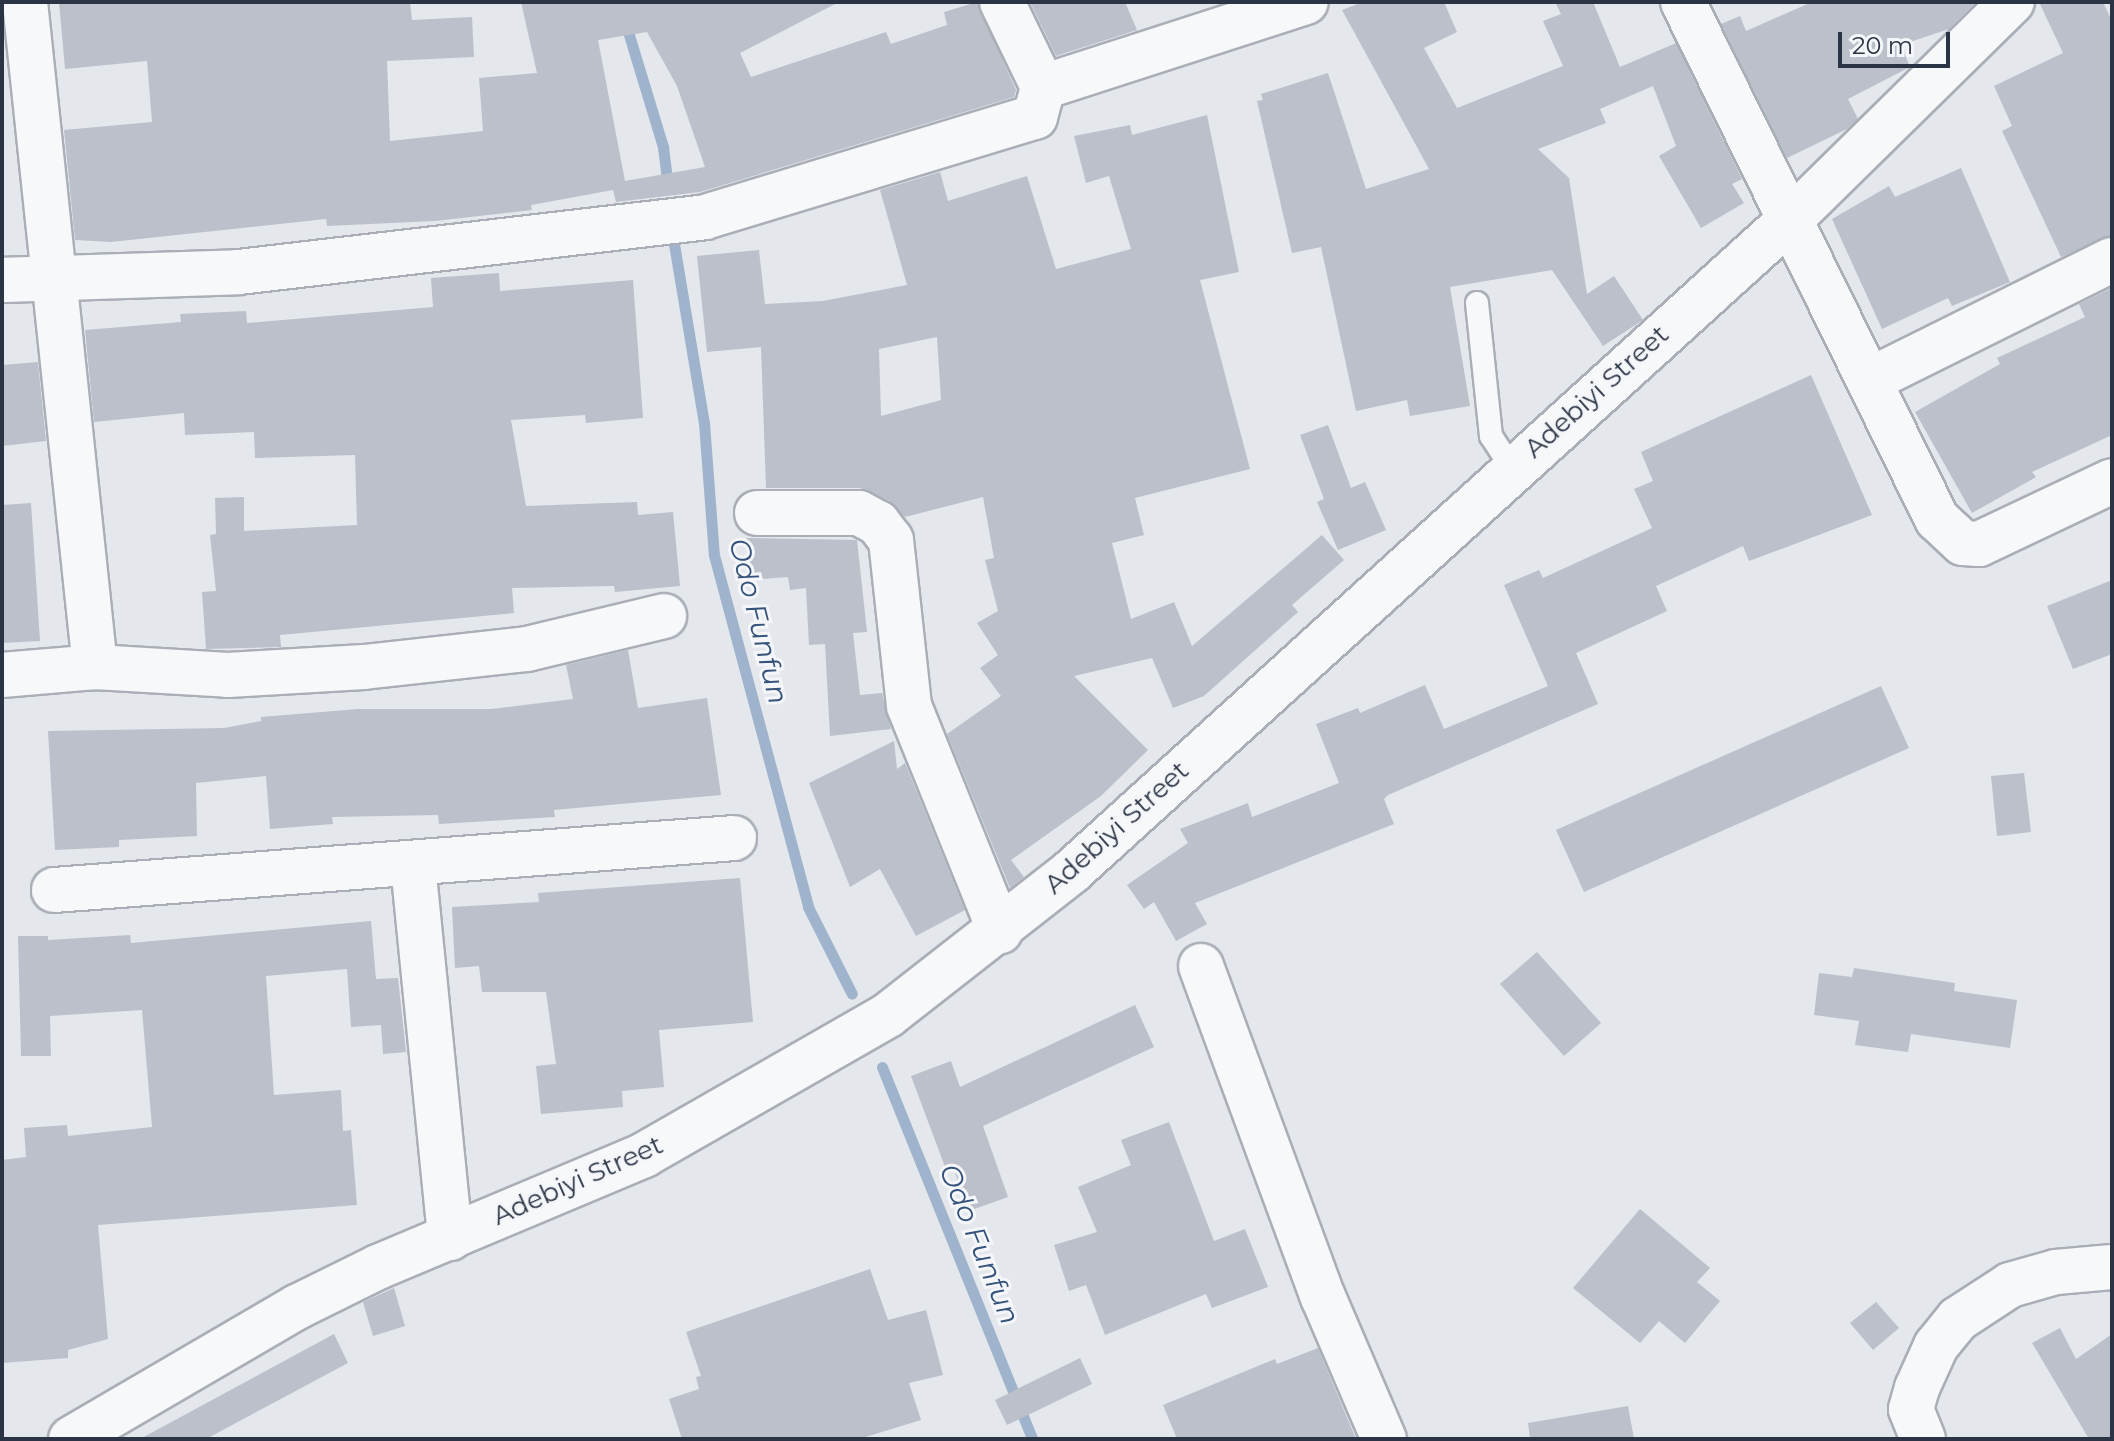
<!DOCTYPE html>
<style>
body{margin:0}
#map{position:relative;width:2114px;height:1441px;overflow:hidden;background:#e4e7ec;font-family:Montserrat,sans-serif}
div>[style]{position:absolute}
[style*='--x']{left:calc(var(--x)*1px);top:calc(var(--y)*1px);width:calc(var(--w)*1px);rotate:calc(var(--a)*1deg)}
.stream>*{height:11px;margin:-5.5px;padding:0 5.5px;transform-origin:5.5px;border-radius:5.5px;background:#9fb4cc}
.building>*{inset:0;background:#bbc0ca}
.roads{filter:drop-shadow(2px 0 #a9aeb7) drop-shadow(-2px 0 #a9aeb7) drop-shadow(0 2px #a9aeb7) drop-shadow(0 -2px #a9aeb7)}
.lane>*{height:22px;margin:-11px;padding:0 11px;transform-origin:11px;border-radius:11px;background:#f7f8fa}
.street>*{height:44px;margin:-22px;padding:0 22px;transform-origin:22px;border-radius:22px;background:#f7f8fa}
span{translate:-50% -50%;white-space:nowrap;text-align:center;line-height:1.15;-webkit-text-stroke:6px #f4f6f9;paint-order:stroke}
.street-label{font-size:26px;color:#2b3445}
.water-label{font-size:28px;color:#34527a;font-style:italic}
.frame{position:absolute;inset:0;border:4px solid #2b3445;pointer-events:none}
.scale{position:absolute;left:1838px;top:32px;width:112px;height:36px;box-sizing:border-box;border:4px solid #2b3445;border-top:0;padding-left:10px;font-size:24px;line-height:28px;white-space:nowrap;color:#2b3445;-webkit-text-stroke:6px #f4f6f9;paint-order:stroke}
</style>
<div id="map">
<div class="stream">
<i style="--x:619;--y:2;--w:152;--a:73.1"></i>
<i style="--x:663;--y:147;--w:40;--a:82.9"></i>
<i style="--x:674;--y:244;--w:181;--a:80.5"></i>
<i style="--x:704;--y:423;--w:132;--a:85.7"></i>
<i style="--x:714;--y:555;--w:364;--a:75"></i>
<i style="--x:808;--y:907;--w:97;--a:63.2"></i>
<i style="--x:882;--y:1067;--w:401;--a:68"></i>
</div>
<div class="building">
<i style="clip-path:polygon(evenodd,59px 2px,410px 2px,412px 20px,472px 17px,474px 57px,387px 61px,390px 141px,483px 131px,479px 78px,537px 73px,521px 2px,839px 2px,740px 53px,751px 77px,886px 32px,891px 44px,947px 25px,944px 12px,977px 2px,1016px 90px,1014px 97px,700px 192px,616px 202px,613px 190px,531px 205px,532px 210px,435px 221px,327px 226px,326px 219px,111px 242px,75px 240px,64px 130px,152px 122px,147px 61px,65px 69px,59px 2px,647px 32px,677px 86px,705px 167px,625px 181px,598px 40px,647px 32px)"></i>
<i style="clip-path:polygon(1030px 2px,1125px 2px,1137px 30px,1056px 56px)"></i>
<i style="clip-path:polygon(1363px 2px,1444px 2px,1457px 32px,1424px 48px,1457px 108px,1563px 66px,1543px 21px,1561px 14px,1555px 2px,1593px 2px,1620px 67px,1676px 43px,1742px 179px,1732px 184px,1744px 203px,1701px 228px,1659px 156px,1676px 146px,1653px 86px,1600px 109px,1606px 123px,1538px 149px,1569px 178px,1587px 294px,1614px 276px,1643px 320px,1603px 346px,1552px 270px,1450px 287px,1470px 406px,1410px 416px,1407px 400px,1356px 411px,1321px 247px,1292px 253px,1257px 101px,1263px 100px,1261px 94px,1328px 73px,1366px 189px,1429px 169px,1342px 10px)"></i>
<i style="clip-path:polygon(1812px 2px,1976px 2px,1949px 29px,1901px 45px,1910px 67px,1848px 99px,1858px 119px,1847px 129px,1787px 158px,1721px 24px,1740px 16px,1746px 31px)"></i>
<i style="clip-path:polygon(2039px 2px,2103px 2px,2112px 21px,2112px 235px,2061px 257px,2002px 131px,2012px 126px,1994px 86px,2063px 53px)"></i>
<i style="clip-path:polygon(evenodd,1207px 115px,1239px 272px,1200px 280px,1250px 469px,1135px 498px,1144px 535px,1112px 543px,1131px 619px,1174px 602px,1192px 646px,1322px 535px,1344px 560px,1292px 605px,1298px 612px,1204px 696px,1173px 708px,1152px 658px,1074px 676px,1148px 750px,1101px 796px,1011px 860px,1024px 877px,1010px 888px,947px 734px,1001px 696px,980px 668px,998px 655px,977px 623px,998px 611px,985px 560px,994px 558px,983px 497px,905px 517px,890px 501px,860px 488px,766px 488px,761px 347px,707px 352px,697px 256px,759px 250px,765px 304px,823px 301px,907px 285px,880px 190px,940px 172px,948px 201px,1027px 176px,1056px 269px,1131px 249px,1109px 176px,1086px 183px,1074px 136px,1130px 125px,1132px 135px,1207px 115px,937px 337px,941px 400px,881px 416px,879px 349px,937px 337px)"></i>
<i style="clip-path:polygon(1961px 168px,2010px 282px,1952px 306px,1948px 298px,1882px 329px,1832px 219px,1889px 186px,1895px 197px)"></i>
<i style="clip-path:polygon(499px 273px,500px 291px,633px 280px,643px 418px,586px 423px,585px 415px,511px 420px,526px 506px,637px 502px,638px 515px,673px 512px,680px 586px,615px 592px,614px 586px,512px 588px,514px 613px,280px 635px,281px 647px,206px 649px,202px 592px,216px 591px,210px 535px,216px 534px,215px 498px,244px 497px,244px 531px,357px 525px,355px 455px,255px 458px,254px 432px,185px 435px,184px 413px,94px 422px,85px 330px,181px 322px,180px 314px,246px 311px,247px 323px,433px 307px,431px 278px)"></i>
<i style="clip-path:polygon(2112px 288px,2112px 435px,2032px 472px,2036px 477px,1972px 513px,1915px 412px,2000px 364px,1997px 358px,2085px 317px,2079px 304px)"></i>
<i style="clip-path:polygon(38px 362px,46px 441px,2px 446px,2px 365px)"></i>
<i style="clip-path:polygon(1811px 375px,1872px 515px,1749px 561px,1743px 546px,1656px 586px,1667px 611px,1576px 653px,1598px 704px,1388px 795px,1384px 799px,1394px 824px,1195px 903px,1207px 924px,1176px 941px,1154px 902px,1144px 909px,1127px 885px,1188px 843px,1180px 829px,1248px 803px,1252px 817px,1339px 783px,1316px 724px,1358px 708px,1360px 713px,1425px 685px,1444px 729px,1548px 686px,1504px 585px,1539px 570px,1543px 578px,1652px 528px,1634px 489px,1653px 481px,1641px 452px)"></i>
<i style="clip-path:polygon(1328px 425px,1351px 488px,1365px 482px,1386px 530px,1338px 550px,1317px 502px,1324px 499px,1300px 435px)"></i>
<i style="clip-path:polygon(31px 503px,40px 641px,2px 643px,2px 505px)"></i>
<i style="clip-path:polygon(746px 538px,857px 540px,867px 632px,853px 633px,860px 695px,882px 693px,891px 729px,830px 736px,825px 644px,809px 645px,806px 588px,790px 590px,788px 577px,750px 580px)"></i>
<i style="clip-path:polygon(2112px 580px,2112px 654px,2073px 669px,2047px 606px)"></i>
<i style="clip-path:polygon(628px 650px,638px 708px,707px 698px,721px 795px,554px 810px,555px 817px,439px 824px,438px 815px,332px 817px,333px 824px,270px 829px,266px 776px,196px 783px,197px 836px,119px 840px,119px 847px,55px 850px,48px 731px,224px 728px,261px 721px,261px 717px,358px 709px,491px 709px,573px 699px,566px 665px)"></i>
<i style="clip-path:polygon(1881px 686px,1909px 748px,1584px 892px,1556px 830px)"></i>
<i style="clip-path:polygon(894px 741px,897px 769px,905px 763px,965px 910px,916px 936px,880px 869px,850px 887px,809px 783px)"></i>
<i style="clip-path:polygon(2024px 773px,2031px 832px,1997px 836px,1991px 776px)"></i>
<i style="clip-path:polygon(740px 878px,753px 1022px,659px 1030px,664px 1087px,622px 1091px,623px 1107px,541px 1114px,536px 1066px,556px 1064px,546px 992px,482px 992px,479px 966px,455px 968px,452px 907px,539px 902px,538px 893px)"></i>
<i style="clip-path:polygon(371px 921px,376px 979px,398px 978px,406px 1052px,383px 1054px,381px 1025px,351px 1027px,347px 969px,266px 976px,274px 1095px,341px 1090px,343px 1131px,351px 1130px,357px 1205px,98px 1225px,108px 1339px,68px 1350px,68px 1358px,2px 1363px,2px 1160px,26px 1157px,24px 1128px,67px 1125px,68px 1136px,152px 1127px,142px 1010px,50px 1016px,51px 1056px,21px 1056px,18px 936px,48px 936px,48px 940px,130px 935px,131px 943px)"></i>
<i style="clip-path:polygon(1537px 952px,1601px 1023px,1564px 1056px,1500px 984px)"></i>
<i style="clip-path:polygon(1854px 968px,1955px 983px,1954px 991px,2017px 1000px,2010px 1048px,1911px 1034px,1908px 1052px,1855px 1045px,1859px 1021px,1814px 1015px,1819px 973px,1852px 977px)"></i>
<i style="clip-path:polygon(1135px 1005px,1154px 1047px,983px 1126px,1008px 1197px,969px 1211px,952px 1164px,945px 1167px,911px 1076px,951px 1061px,960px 1087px)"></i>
<i style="clip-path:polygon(1169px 1122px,1214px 1241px,1245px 1229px,1268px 1287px,1212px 1308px,1206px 1294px,1105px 1335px,1086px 1285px,1069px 1291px,1054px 1245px,1097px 1232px,1078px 1187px,1131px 1165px,1121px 1140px)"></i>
<i style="clip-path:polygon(1640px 1209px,1710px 1268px,1697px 1282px,1720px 1301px,1685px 1343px,1659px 1321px,1640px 1343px,1573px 1288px)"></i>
<i style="clip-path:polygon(870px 1269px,888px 1320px,926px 1310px,943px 1375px,909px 1383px,921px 1420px,859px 1439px,682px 1439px,669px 1399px,699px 1389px,696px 1377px,701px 1376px,686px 1332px)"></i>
<i style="clip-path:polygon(394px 1288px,405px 1326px,373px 1336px,363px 1302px)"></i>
<i style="clip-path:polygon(1876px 1302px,1899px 1328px,1873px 1350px,1850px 1323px)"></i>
<i style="clip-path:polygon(2060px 1328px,2076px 1359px,2112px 1334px,2112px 1439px,2089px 1439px,2032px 1343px)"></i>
<i style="clip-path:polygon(334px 1334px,348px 1363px,206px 1439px,140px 1439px)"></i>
<i style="clip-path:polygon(1318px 1348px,1356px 1439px,1177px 1439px,1163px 1405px,1275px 1359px,1277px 1364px)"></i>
<i style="clip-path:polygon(1080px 1358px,1092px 1384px,1007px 1425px,995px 1400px)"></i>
<i style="clip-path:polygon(1628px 1406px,1634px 1439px,1530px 1439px,1528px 1423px)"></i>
</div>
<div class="roads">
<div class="lane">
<i style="--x:1477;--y:303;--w:134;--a:84"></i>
<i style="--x:1491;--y:436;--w:38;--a:57"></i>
</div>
<div class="street">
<i style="--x:25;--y:2;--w:669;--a:83.99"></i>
<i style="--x:1002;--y:2;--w:94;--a:64.2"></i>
<i style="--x:1683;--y:2;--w:576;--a:63.84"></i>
<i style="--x:1937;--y:519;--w:35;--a:43"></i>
<i style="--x:1963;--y:543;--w:16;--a:4"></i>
<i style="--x:1979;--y:544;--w:147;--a:-25.3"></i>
<i style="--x:2;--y:280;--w:237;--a:-1.9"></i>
<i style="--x:239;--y:272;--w:469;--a:-6.7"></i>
<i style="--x:705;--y:217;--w:345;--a:-16.9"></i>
<i style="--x:1035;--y:117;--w:31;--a:-75"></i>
<i style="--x:1043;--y:87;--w:276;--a:-17.9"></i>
<i style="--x:1872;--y:379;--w:268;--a:-26.4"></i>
<i style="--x:757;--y:513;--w:102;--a:0"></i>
<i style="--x:859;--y:513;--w:21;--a:28"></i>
<i style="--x:878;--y:523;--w:21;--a:53"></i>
<i style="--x:891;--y:540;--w:167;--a:83.8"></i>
<i style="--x:909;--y:706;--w:243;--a:68"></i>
<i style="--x:2;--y:675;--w:93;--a:-4.9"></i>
<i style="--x:95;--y:667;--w:133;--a:3.4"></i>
<i style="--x:228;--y:675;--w:136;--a:-3.4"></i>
<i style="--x:364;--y:667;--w:164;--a:-6.3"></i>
<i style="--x:527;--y:649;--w:141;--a:-13.5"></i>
<i style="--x:413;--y:865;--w:375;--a:84.3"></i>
<i style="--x:54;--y:890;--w:682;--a:-4.37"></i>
<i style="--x:1201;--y:966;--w:353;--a:69.8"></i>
<i style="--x:1323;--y:1297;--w:155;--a:66.8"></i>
<i style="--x:71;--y:1439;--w:262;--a:-30.3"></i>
<i style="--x:297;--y:1307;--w:90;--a:-26.3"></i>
<i style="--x:378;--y:1267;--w:289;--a:-22.8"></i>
<i style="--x:644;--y:1155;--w:281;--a:-29.8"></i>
<i style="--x:888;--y:1015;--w:234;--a:-38"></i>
<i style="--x:1072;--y:871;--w:973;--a:-42.21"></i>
<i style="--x:1793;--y:217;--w:307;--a:-44.5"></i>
<i style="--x:1923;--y:1439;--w:32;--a:-112"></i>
<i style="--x:1911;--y:1409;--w:22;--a:-74"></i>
<i style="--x:1917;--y:1388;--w:46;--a:-65.7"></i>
<i style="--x:1936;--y:1346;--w:35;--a:-51"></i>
<i style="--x:1958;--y:1319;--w:62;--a:-33.2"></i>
<i style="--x:2010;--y:1285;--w:48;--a:-15.8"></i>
<i style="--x:2056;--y:1272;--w:56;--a:-5.1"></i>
</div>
</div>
<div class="street-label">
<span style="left:1597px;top:392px;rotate:-42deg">Adebiyi Street</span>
<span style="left:1117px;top:828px;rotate:-42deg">Adebiyi Street</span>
<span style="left:578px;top:1181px;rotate:-24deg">Adebiyi Street</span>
</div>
<div class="water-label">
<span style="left:759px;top:621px;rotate:76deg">Odo Funfun</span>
<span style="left:980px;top:1244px;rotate:68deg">Odo Funfun</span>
</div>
<div class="frame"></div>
<div class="scale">20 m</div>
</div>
